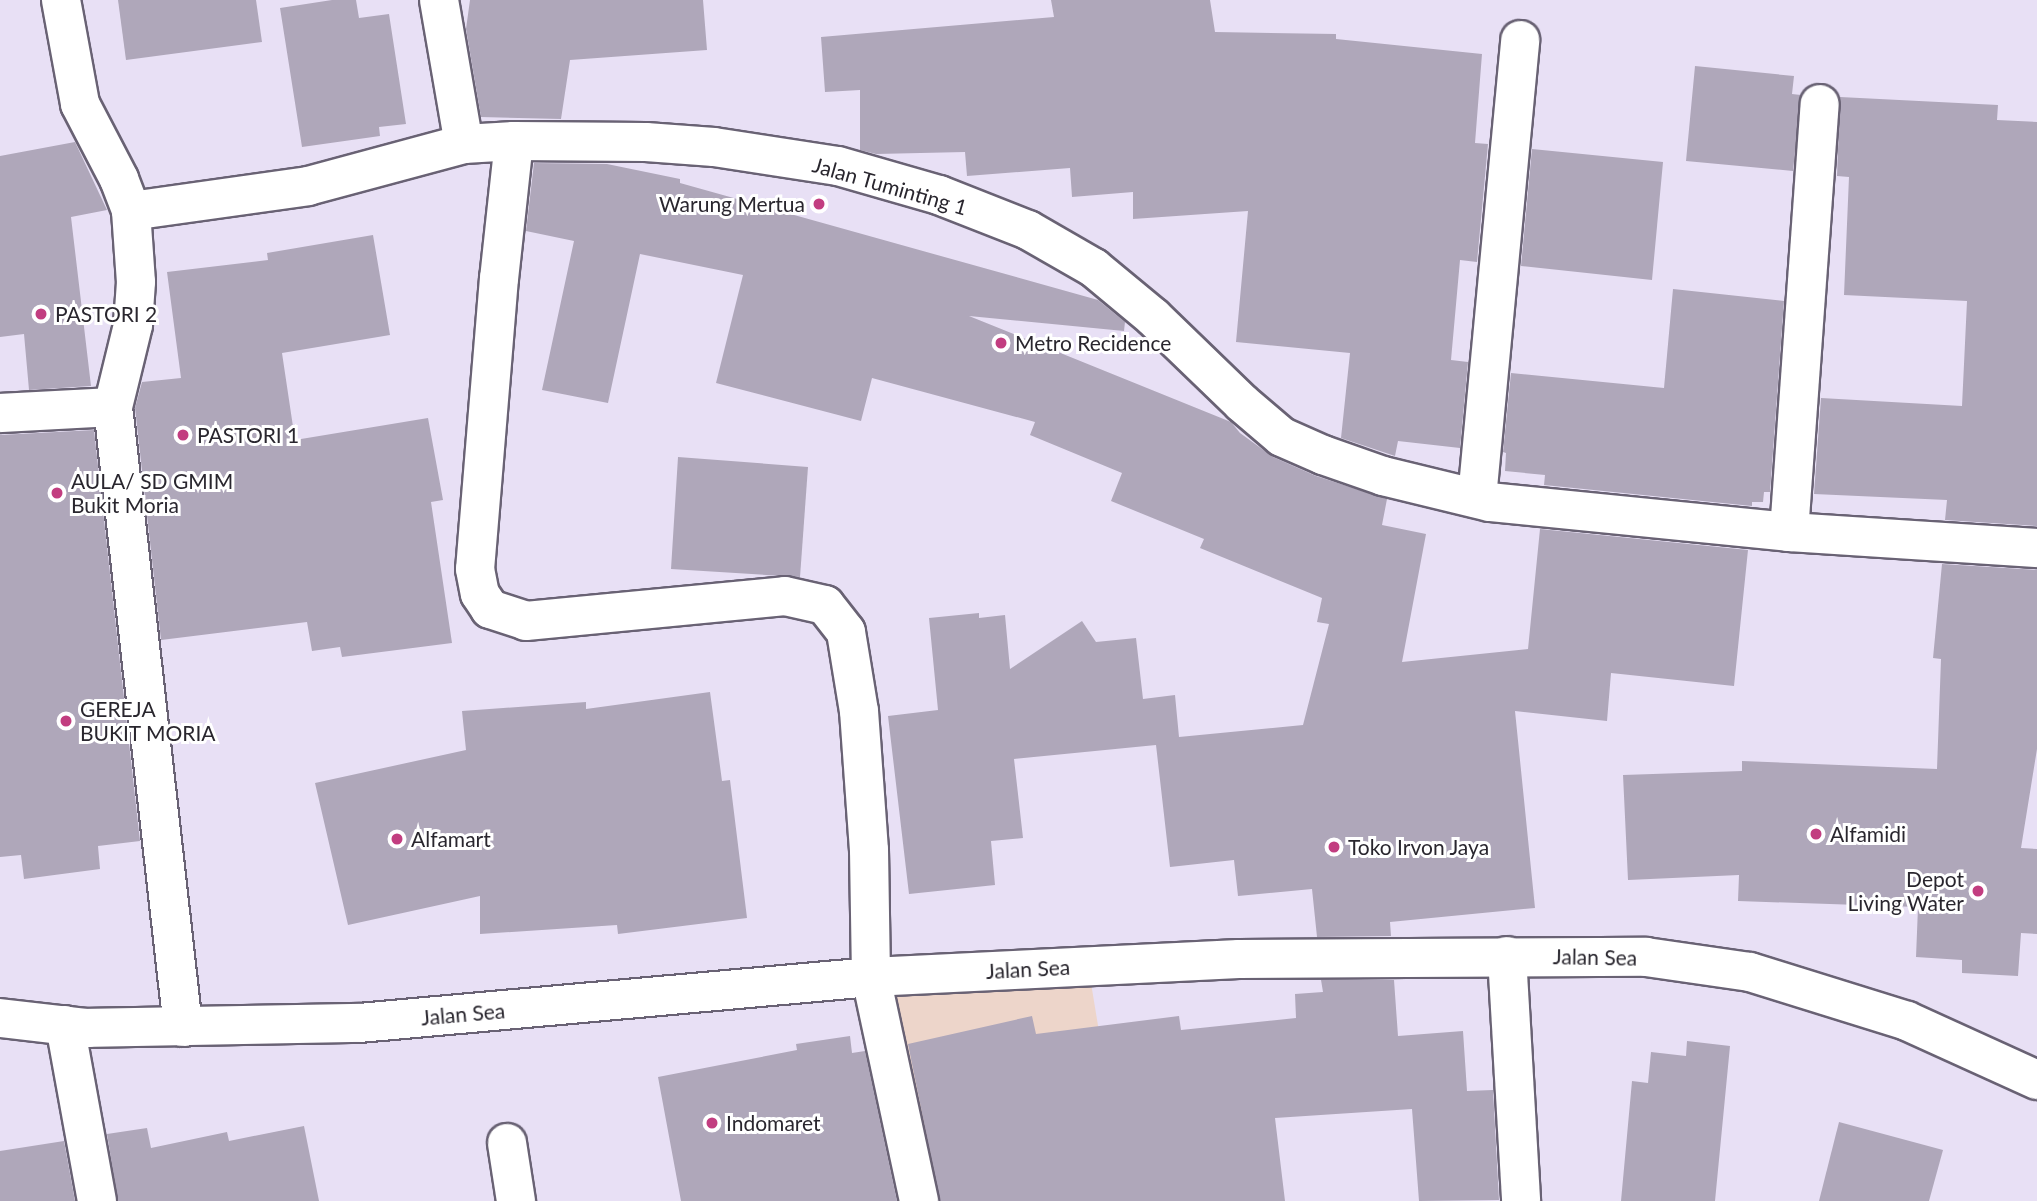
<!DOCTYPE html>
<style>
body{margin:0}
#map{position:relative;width:2037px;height:1201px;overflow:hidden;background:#e8e0f5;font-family:Lato,sans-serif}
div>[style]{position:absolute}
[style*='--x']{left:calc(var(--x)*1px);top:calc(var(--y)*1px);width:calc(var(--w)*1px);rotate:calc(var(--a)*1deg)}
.commercial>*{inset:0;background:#edd5ca}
.building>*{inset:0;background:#afa7ba}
.roads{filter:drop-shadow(2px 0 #696274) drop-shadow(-2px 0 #696274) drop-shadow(0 2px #696274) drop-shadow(0 -2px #696274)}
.street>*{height:38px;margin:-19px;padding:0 19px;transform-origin:19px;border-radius:19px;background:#fff}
.secondary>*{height:38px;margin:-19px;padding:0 19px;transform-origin:19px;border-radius:19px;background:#fff}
.dots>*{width:19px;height:19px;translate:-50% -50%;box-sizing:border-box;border:4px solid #fff;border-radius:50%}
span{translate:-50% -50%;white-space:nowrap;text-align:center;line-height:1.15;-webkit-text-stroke:6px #fff;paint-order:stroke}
.street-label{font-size:21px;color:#29262e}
.poi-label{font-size:21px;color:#29262e}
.right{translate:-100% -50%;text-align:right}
.left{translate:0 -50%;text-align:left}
</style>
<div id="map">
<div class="commercial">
<i style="clip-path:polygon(1091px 983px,1127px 1201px,913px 1201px,869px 988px)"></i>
</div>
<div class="building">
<i style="clip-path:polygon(118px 0,256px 0,262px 42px,126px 60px)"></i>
<i style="clip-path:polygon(332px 0,356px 0,359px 18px,389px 14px,406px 124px,379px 127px,380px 136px,302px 147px,280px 8px)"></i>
<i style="clip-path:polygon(470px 0,703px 0,707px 50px,570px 60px,561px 119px,481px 117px,466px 29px)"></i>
<i style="clip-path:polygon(1051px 0,1210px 0,1215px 32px,1336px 34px,1336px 39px,1482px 54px,1475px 143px,1488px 144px,1477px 262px,1460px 260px,1451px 360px,1468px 362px,1460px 448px,1398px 441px,1395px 456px,1341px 438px,1350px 353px,1236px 342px,1248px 211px,1133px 219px,1133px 192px,1072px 197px,1070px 168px,967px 176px,965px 152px,876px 154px,860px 150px,860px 90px,825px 92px,821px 37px,1054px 17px)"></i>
<i style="clip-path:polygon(1695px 66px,1794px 76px,1792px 94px,1801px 95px,1793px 171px,1686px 161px)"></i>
<i style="clip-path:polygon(1840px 97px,1998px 105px,1997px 120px,2037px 122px,2037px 526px,1945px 520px,1947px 500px,1814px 494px,1821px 398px,1962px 406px,1967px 301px,1844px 295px,1849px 177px,1837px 176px)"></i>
<i style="clip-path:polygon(75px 142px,107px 210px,71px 217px,91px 386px,29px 390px,24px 334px,0 337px,0 156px)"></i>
<i style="clip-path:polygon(1532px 149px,1663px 162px,1652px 280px,1521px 266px)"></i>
<i style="clip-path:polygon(534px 163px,607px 164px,680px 179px,680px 183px,1098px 300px,1125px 322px,1124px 331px,969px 316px,1231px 422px,1240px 433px,1273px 457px,1316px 476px,1387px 499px,1382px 525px,1426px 534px,1402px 662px,1528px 649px,1540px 529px,1748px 550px,1734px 686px,1611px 673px,1607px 721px,1515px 711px,1535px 908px,1390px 922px,1391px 936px,1317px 937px,1312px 889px,1238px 896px,1234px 860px,1170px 867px,1156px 745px,1014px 759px,1023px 838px,991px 841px,995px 885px,909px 894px,888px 716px,938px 710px,929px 618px,979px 613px,979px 618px,1005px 615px,1010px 669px,1082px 621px,1096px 642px,1136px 638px,1143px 699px,1175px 695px,1179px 737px,1303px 725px,1329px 624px,1317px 622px,1322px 598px,1200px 548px,1204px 539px,1111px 501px,1122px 473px,1030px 435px,1035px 422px,872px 378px,861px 421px,716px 383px,743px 275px,640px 254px,608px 403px,542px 390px,574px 241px,526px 231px)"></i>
<i style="clip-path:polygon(373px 235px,390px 335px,282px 353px,295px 440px,428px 418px,443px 500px,431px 502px,452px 643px,342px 657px,340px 647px,312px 651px,307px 622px,161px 640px,135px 408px,142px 382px,181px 378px,167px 272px,268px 260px,267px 253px)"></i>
<i style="clip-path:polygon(1673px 289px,1784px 301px,1770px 492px,1764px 492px,1763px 502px,1752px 502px,1752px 506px,1544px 485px,1545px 475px,1505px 471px,1506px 453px,1503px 452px,1511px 373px,1664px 388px)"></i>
<i style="clip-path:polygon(94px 430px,140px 841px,98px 846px,100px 869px,24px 879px,21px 855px,0 857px,0 435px)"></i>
<i style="clip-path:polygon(678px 457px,808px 467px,800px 577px,671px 569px)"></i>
<i style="clip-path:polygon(1942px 564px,2037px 570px,2037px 749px,2021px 848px,2037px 849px,2037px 934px,2021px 933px,2018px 976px,1962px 973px,1962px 960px,1916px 957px,1918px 907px,1738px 901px,1739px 875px,1628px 880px,1623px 775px,1742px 771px,1742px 761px,1937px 769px,1941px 659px,1933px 658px)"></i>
<i style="clip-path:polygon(710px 692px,722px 781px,730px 780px,747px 918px,618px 934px,617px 925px,480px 934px,480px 896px,348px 925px,315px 783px,466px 750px,462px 711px,586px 702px,586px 709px)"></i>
<i style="clip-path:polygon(1321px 980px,1394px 980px,1398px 1036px,1463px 1031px,1467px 1091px,1493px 1090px,1499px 1200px,1419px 1201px,1412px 1109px,1275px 1118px,1285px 1201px,940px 1201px,908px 1044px,1032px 1016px,1036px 1034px,1179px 1016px,1181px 1030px,1296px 1018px,1295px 994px,1323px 992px)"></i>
<i style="clip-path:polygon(850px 1036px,852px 1053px,865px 1051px,897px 1201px,681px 1201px,658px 1077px,797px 1050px,796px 1044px)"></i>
<i style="clip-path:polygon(1687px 1041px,1730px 1046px,1715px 1201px,1621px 1201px,1632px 1081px,1648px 1083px,1651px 1052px,1686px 1056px)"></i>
<i style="clip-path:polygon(1839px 1122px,1943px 1150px,1929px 1201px,1819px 1201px)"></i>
<i style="clip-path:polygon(304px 1126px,319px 1201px,118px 1201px,107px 1134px,147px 1128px,151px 1148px,227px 1132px,229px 1141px)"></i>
<i style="clip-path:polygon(64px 1141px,75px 1201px,0 1201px,0 1151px)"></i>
</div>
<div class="roads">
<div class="street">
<i style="--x:61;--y:0;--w:106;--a:79.6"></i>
<i style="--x:80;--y:104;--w:85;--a:62.5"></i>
<i style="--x:119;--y:179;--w:34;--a:69"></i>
<i style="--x:131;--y:211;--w:71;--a:86"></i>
<i style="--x:136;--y:282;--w:43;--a:94"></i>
<i style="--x:133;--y:325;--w:84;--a:103.7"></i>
<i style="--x:113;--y:407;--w:624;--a:83.56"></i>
<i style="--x:439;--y:0;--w:146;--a:80.2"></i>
<i style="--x:464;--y:144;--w:50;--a:-3.4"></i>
<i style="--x:514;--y:141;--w:138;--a:96.2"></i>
<i style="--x:499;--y:278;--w:292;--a:94.7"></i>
<i style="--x:475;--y:569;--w:25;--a:79"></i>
<i style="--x:480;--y:594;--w:18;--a:56"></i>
<i style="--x:490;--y:609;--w:38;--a:18"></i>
<i style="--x:526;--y:621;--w:260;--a:-5.5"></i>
<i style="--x:785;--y:596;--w:41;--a:12.7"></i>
<i style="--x:825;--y:605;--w:34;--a:52"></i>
<i style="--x:846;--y:632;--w:80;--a:80.7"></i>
<i style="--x:859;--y:711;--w:139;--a:85.9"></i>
<i style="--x:869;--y:850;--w:127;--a:89.1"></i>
<i style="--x:871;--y:977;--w:229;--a:77.9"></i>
<i style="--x:514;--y:141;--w:132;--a:0.4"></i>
<i style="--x:646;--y:142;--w:68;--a:4.2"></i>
<i style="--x:714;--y:147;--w:125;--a:8.7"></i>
<i style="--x:838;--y:166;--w:105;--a:16"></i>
<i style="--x:939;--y:195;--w:96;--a:21.5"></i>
<i style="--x:1028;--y:230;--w:76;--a:29.9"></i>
<i style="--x:1094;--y:268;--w:77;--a:39.7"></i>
<i style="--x:1153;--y:317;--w:124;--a:44"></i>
<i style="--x:1242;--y:403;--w:52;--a:40.4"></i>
<i style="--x:1282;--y:437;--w:45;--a:23.7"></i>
<i style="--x:1323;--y:455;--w:64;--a:19.3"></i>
<i style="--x:1383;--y:476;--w:110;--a:13.7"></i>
<i style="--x:1490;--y:502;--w:301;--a:5.7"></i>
<i style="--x:1789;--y:532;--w:249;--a:3.7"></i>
<i style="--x:131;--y:211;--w:179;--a:-8"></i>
<i style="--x:308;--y:186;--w:162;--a:-15.1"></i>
<i style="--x:0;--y:413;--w:113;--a:-3"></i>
<i style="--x:1477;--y:498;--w:460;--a:-84.6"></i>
<i style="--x:1789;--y:532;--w:429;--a:-85.9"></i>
<i style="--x:1507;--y:956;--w:245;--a:86.7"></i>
<i style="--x:65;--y:1025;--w:179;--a:79.7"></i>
<i style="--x:507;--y:1143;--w:59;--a:81.2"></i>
</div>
<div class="secondary">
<i style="--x:0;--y:1018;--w:88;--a:6.6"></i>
<i style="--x:87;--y:1028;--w:272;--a:-1.1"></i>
<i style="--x:359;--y:1023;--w:514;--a:-5.13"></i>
<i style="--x:871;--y:977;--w:368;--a:-2.8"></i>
<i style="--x:1239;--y:959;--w:407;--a:-0.3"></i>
<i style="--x:1646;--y:957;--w:105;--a:8.2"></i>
<i style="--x:1750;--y:972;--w:164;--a:17.3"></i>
<i style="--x:1907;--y:1021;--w:143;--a:24.4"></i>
</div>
</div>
<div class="dots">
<i style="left:819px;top:204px;background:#c23d80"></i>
<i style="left:41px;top:314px;background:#c23d80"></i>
<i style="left:1001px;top:343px;background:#c23d80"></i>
<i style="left:183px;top:435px;background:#c23d80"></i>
<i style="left:57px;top:493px;background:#c23d80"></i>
<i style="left:66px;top:721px;background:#c23d80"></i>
<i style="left:1816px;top:834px;background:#c23d80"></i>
<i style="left:397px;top:839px;background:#c23d80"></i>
<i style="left:1334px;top:847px;background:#c23d80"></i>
<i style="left:1978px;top:891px;background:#c23d80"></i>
<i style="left:712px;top:1123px;background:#c23d80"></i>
</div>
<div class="street-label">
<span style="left:890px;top:186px;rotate:16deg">Jalan Tuminting 1</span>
<span style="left:1595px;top:957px;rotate:1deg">Jalan Sea</span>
<span style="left:1028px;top:969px;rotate:-3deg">Jalan Sea</span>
<span style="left:463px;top:1014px;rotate:-5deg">Jalan Sea</span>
</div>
<div class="poi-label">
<span class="right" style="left:805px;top:204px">Warung Mertua</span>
<span class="left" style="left:55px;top:314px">PASTORI 2</span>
<span class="left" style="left:1015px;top:343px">Metro Recidence</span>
<span class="left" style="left:197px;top:435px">PASTORI 1</span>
<span class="left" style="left:71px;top:493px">AULA/ SD GMIM<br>Bukit Moria</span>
<span class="left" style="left:80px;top:721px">GEREJA<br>BUKIT MORIA</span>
<span class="left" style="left:1830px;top:834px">Alfamidi</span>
<span class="left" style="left:411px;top:839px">Alfamart</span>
<span class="left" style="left:1348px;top:847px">Toko Irvon Jaya</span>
<span class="right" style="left:1964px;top:891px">Depot<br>Living Water</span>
<span class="left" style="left:726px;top:1123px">Indomaret</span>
</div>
</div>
